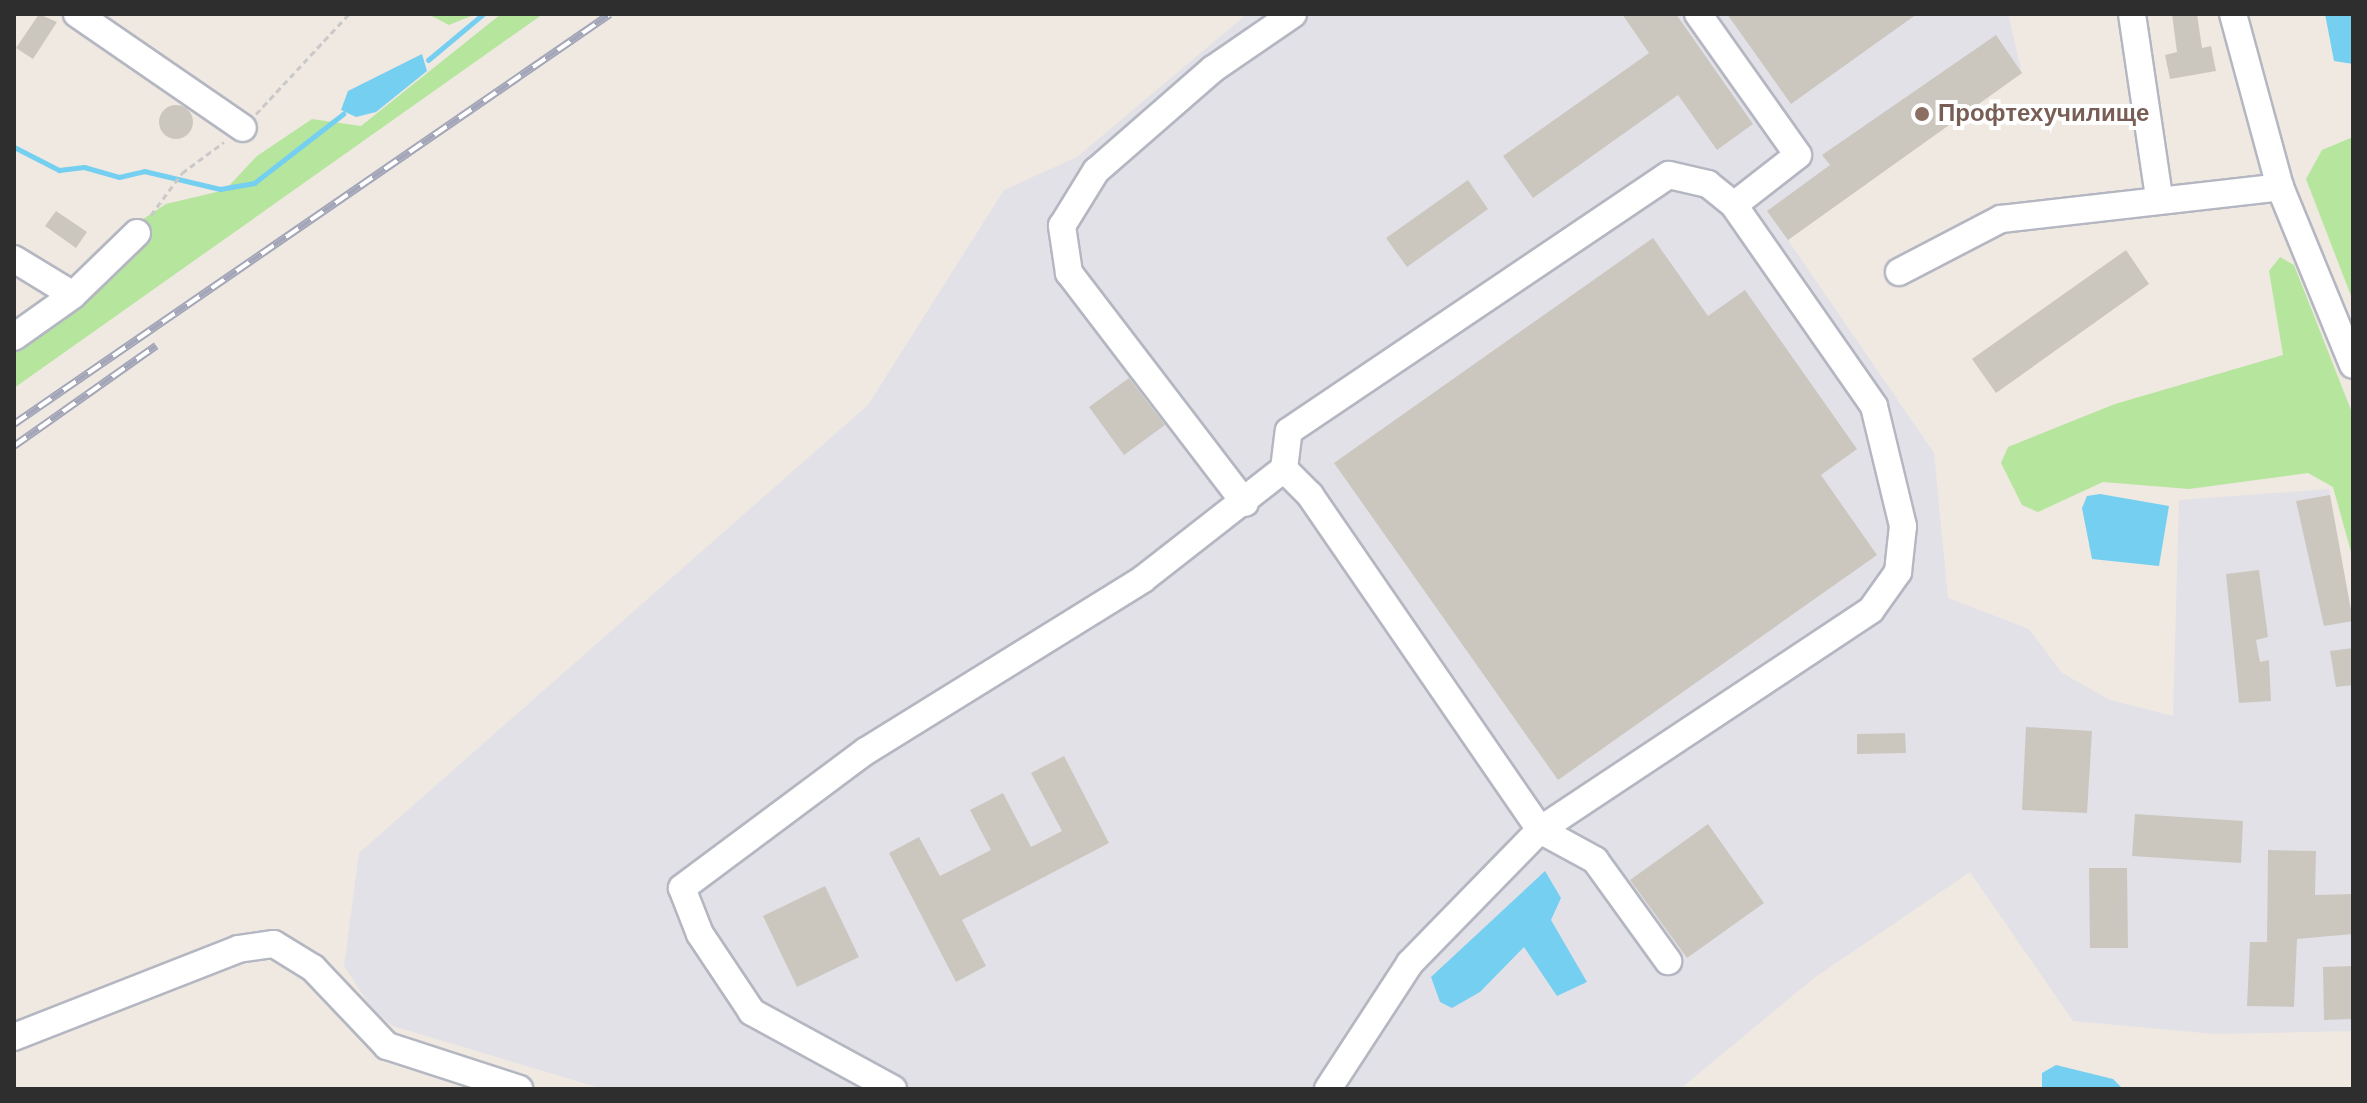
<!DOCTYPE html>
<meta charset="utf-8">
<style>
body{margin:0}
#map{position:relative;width:2367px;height:1103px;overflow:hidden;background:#efe9e1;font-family:"Work Sans",sans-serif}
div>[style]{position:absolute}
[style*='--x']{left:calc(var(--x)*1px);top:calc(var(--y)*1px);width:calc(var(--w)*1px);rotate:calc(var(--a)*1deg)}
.industrial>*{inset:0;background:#e3e1e8}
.green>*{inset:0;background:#b6e59e}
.water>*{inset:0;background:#75cff0}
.stream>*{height:5px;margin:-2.5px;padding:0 2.5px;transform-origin:2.5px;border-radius:2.5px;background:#75cff0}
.building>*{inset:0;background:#cbc7bf}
.round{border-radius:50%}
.path>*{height:3px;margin-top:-1.5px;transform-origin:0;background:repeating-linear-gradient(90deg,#c9c9c9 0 6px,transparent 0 10px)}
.roads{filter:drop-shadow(2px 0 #b4b7c1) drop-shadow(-2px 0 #b4b7c1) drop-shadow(0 2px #b4b7c1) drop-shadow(0 -2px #b4b7c1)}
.minor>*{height:26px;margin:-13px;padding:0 13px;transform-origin:13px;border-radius:13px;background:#fff}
.rail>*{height:8px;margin-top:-4px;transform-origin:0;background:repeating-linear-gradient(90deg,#fff 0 15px,#a3a6b8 0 30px);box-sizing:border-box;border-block:2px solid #a3a6b8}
.dots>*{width:22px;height:22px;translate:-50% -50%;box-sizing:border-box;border:4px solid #fff;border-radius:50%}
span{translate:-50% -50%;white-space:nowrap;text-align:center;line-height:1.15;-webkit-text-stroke:8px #fff;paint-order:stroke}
.education-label{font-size:24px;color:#785e54;font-weight:700}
.left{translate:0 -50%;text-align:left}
.frame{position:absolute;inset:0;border:16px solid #2e2e2e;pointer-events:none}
</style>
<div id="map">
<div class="industrial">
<i style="clip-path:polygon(1247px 14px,2008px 14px,2022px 73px,1788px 240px,1934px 453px,1948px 598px,2029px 629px,2062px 673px,2110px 700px,2173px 716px,2179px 500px,2329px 489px,2353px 623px,2353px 1031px,2215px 1034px,2073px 1021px,1970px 872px,1814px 978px,1680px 1089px,603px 1089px,393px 1026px,373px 1010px,344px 966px,359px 853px,868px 405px,1004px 190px,1077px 157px)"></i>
</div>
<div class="green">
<i style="clip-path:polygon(428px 14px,476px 14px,449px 25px)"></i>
<i style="clip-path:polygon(501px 14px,543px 14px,14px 388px,14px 337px,140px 221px,166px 204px,225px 190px,257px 156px,312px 119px,361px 126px)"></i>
<i style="clip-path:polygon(2353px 137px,2353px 301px,2306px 179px,2322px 150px)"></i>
<i style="clip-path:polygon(2280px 257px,2294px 265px,2353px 415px,2353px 559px,2333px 487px,2308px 473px,2189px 489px,2103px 482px,2038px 512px,2022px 505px,2001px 463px,2008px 447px,2115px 404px,2283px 355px,2269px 271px)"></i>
</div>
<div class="water">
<i style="clip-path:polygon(2325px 14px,2353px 14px,2353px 64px,2334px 61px)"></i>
<i style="clip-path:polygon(422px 54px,427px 71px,376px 112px,356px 117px,341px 110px,348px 91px)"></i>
<i style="clip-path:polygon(2100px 494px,2169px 506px,2159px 566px,2092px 559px,2082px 508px,2087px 496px)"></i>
<i style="clip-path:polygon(1545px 871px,1561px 898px,1551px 920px,1587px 982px,1557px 996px,1524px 947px,1480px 992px,1452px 1008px,1440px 1002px,1431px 977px)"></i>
<i style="clip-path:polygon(2056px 1065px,2113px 1079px,2123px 1089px,2042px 1089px,2042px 1073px)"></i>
</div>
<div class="stream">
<i style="--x:428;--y:60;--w:72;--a:-39.9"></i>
<i style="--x:14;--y:147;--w:51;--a:27.1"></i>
<i style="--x:59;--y:170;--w:25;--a:-7"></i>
<i style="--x:84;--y:167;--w:36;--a:16"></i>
<i style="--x:119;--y:177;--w:26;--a:-13"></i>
<i style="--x:144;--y:171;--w:78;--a:13.3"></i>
<i style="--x:220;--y:189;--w:35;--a:-10"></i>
<i style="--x:254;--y:183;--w:113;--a:-37.8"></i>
</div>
<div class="building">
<i style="clip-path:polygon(39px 14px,57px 22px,33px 59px,16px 48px)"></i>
<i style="clip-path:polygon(1622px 14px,1676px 14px,1753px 124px,1717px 150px,1678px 95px,1533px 198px,1503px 156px,1649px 53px)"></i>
<i style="clip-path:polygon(1727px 14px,1917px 14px,1791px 104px)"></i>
<i style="clip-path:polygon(2172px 14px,2197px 14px,2202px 48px,2211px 46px,2216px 71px,2170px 79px,2165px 55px,2177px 52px)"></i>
<i style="clip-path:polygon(1996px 35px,2022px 73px,1788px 240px,1767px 211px,1830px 165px,1822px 155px)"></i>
<i class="round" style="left:159px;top:105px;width:34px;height:34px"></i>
<i style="clip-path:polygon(1468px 180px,1488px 209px,1407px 267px,1386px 238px)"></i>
<i style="clip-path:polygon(56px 211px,87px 232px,76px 248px,45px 226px)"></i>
<i style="clip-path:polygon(1653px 238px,1708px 316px,1745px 290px,1857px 449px,1821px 475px,1877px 555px,1558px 780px,1334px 463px)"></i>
<i style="clip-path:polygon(2126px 250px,2149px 284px,1996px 393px,1972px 359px)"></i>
<i style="clip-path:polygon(1129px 378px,1165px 425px,1124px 455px,1089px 407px)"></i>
<i style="clip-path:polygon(2330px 495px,2353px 621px,2324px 626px,2296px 501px)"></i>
<i style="clip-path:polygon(2259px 570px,2268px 637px,2256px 640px,2260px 662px,2269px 660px,2271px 701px,2239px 703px,2226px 574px)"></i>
<i style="clip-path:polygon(2353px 648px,2353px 685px,2336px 687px,2330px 651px)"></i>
<i style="clip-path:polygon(2026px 727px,2092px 731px,2087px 813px,2022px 810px)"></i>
<i style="clip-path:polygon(1905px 733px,1906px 753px,1857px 754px,1857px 734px)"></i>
<i style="clip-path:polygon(1064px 756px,1109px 843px,962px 920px,986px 966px,956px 982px,889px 853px,919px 837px,940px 876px,991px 850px,970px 810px,1003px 793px,1031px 847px,1062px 831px,1031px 773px)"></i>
<i style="clip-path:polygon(2135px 814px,2243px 821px,2241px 863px,2132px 856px)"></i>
<i style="clip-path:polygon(1708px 824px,1764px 903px,1687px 958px,1630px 880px)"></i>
<i style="clip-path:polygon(2268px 850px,2316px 851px,2315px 895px,2353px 894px,2353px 934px,2297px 939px,2294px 1007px,2247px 1006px,2250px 942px,2267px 942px)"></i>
<i style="clip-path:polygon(2089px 868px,2127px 868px,2128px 948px,2090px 948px)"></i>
<i style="clip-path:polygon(825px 886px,859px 957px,797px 987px,763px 916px)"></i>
<i style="clip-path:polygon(2353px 966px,2353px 1019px,2324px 1020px,2323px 967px)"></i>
</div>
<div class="path">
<i style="--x:256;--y:114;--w:137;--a:-47.1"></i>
<i style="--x:151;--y:215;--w:52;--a:-53.6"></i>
<i style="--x:182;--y:173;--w:52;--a:-36.4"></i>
</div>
<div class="roads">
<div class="minor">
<i style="--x:77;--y:14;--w:201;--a:34.5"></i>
<i style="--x:2132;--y:14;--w:185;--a:81.6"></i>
<i style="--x:2233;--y:14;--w:179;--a:74.8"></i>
<i style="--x:2280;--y:187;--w:192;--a:67.7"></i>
<i style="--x:14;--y:259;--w:69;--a:31.4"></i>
<i style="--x:1899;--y:272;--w:115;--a:-27.5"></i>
<i style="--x:2001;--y:219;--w:281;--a:-6.5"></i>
<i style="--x:14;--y:337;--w:72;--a:-35.4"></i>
<i style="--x:73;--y:295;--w:89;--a:-44.1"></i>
<i style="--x:1284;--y:469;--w:37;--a:45"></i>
<i style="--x:1310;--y:495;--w:406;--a:55.5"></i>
<i style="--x:1540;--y:830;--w:63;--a:28.6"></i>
<i style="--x:1595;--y:860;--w:125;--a:54.1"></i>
<i style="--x:1245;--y:503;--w:290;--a:-127.4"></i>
<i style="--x:1069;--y:273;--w:48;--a:-98.5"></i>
<i style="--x:1062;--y:226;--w:65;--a:-58.3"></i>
<i style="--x:1096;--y:171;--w:155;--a:-41.1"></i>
<i style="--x:1213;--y:69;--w:97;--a:-34.5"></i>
<i style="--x:14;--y:1037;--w:241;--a:-21.4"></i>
<i style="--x:238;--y:949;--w:36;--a:-8"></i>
<i style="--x:274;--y:944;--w:46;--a:31.6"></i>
<i style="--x:313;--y:968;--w:108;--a:46.5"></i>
<i style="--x:387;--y:1046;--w:139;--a:18"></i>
<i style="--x:893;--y:1089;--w:161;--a:-151.4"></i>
<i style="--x:752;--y:1012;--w:94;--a:-123.7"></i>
<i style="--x:700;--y:934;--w:49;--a:-111.4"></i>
<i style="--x:682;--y:888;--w:229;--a:-36.7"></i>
<i style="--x:866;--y:751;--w:326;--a:-31.8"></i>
<i style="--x:1143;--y:579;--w:179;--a:-38"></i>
<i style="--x:1284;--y:469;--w:38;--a:-83"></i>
<i style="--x:1289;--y:431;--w:458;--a:-34"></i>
<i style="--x:1669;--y:175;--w:40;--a:13"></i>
<i style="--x:1708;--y:184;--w:33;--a:39"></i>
<i style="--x:1328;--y:1089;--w:150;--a:-56.9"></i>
<i style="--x:1410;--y:963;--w:186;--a:-45.7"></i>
<i style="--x:1540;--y:830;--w:397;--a:-33.6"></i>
<i style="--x:1871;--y:610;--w:47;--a:-54.6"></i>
<i style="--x:1898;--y:572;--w:46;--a:-83.8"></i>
<i style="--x:1903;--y:526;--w:123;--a:-103.6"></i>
<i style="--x:1874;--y:406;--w:245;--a:-124.9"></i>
<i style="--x:1734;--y:205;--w:81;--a:-38"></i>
<i style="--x:1798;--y:155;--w:173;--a:-125.3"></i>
</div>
</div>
<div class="rail">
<i style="--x:14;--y:424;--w:723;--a:-34.52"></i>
<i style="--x:14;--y:446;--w:174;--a:-35.2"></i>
</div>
<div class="dots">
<i style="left:1922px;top:114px;background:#8d6e63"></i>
</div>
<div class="education-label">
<span class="left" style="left:1938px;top:114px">Профтехучилище</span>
</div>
<div class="frame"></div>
</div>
